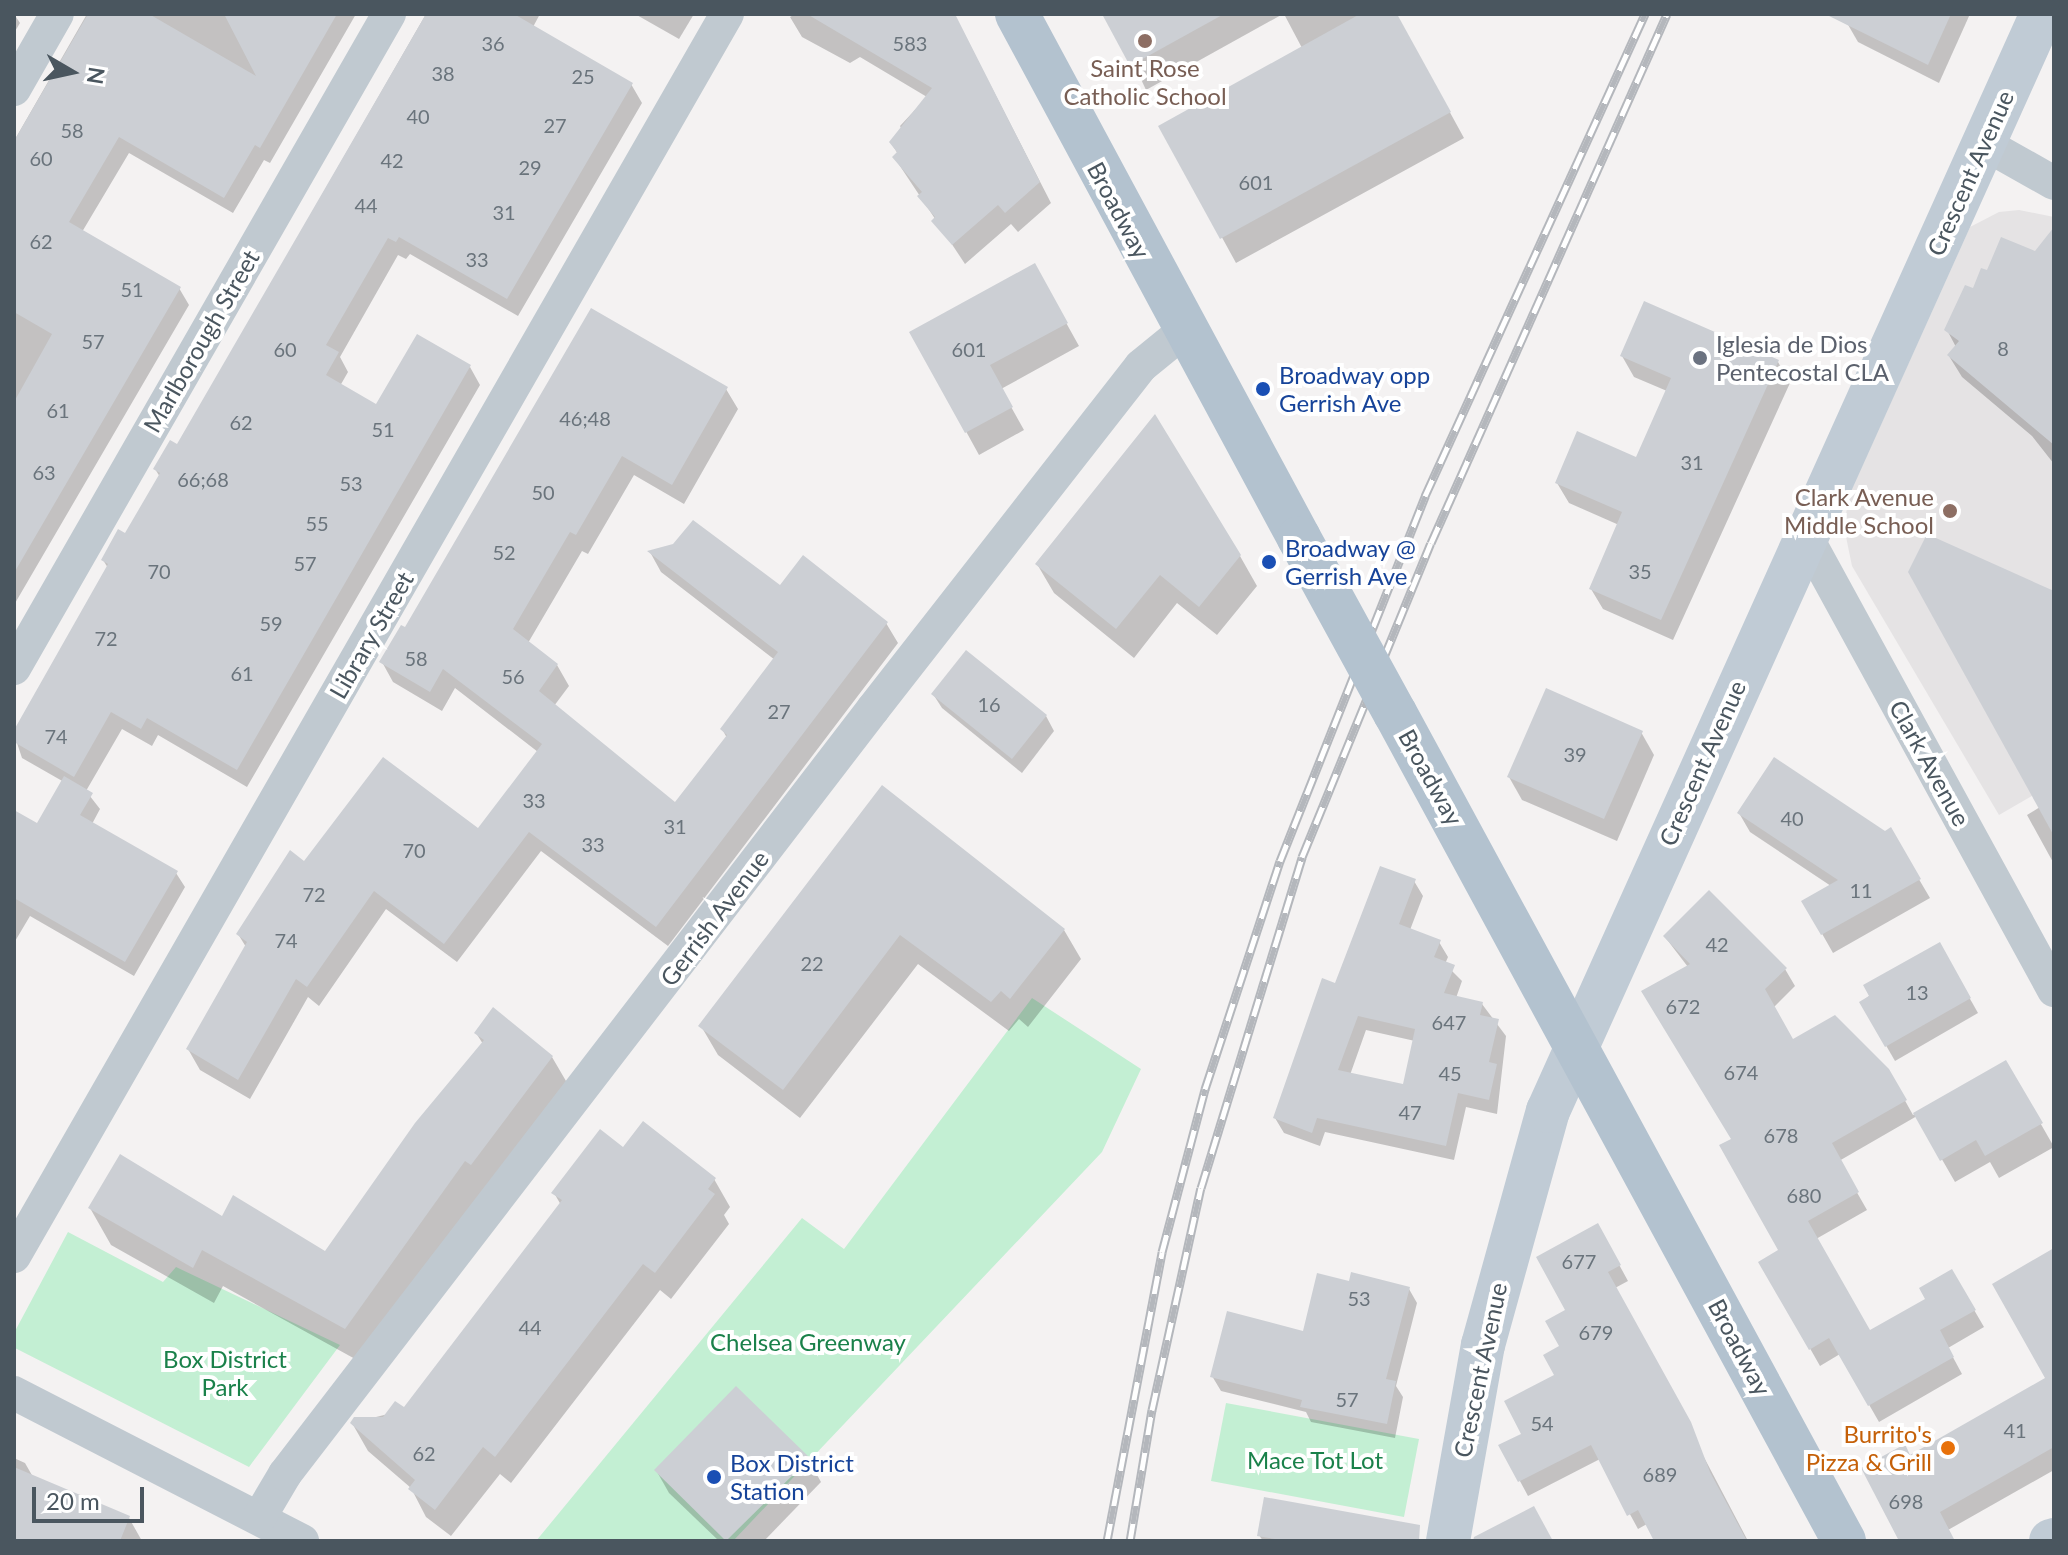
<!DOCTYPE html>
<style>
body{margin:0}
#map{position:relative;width:2068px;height:1555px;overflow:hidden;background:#f4f2f2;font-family:Lato,sans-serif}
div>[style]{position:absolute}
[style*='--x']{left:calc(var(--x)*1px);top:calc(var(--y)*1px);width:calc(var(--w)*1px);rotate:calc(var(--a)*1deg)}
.education>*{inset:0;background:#e5e3e4}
.green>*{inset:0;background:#c3efd3}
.shadow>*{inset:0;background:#0003}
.building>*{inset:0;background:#cccfd4}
.street>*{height:34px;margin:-17px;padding:0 17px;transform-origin:17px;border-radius:17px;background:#c0c9d0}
.secondary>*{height:44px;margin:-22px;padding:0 22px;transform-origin:22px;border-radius:22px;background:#c0cbd5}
.primary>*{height:44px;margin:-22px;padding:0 22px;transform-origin:22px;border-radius:22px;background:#b3c2cf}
.rail>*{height:9px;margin-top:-4.5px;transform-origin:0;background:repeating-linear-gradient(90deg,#fff 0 18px,#b4b7bc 0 36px);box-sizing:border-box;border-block:2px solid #b4b7bc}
.primary-bridge>*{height:44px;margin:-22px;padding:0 22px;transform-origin:22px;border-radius:22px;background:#b3c2cf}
.dots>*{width:22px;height:22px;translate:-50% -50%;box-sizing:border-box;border:4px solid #fff;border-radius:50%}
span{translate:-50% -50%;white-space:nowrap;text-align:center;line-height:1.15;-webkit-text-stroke:8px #fff;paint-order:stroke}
.number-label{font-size:20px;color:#6a747c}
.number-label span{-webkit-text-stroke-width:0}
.education-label{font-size:24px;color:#785e54}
.right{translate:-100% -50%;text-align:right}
.street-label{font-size:24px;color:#4a565f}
.worship-label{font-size:24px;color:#5b616d}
.left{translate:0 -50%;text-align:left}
.transit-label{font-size:24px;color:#164399}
.park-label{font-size:24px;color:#1a814a}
.food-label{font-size:24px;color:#c56008}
.frame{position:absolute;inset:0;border:16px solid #4a565f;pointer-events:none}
.north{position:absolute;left:32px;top:32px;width:80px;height:80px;-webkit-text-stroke:6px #fff;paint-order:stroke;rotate:99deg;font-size:22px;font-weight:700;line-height:32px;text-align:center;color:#4a565f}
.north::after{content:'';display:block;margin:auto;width:28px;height:36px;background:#4a565f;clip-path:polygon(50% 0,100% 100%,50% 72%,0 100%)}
.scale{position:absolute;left:32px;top:1487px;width:112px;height:36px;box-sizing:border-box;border:4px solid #4a565f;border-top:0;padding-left:10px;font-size:24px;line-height:28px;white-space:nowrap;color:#4a565f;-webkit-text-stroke:6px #fff;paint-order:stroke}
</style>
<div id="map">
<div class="education">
<i style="clip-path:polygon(2019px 210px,2054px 217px,2054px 783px,1999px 815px,1852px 566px,1844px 527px,1849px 495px,1970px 227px,1999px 212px)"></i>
</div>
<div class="green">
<i style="clip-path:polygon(1032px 998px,1141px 1069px,1102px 1152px,733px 1541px,536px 1541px,802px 1218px,844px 1249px)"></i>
<i style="clip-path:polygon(68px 1232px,163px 1282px,176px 1267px,340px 1345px,249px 1467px,15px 1348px,14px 1333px)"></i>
<i style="clip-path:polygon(1226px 1403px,1419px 1439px,1404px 1517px,1211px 1481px)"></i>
</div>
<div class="shadow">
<i style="clip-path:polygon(14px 14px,20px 23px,14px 33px)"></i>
<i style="clip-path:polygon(87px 14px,356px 14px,270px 163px,264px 160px,233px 213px,129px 153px,82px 232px,179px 288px,189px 305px,14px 605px,14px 141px)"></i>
<i style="clip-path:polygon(426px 14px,540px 14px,533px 27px,631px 84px,642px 103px,518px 316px,410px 254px,406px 259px,398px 255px,340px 357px,348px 372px,340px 386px,377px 407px,470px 367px,480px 385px,247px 787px,158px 735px,152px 746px,122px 729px,86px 791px,100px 809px,92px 824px,176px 873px,185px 887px,134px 976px,30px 916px,14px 943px,14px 812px,38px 826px,64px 782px,22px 758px,14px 734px,108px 568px,103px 560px,126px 536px,160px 477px,155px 469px,177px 447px)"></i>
<i style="clip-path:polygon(635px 14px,694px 14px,679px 39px)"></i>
<i style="clip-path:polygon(795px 14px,954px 14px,1051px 203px,1018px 232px,1011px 224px,965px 264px,894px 157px,898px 154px,891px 143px,903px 132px,900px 126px,927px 97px,860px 57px,850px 63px,802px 37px,790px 17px)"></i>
<i style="clip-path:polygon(1111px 14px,1283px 14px,1146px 90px)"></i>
<i style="clip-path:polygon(1284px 14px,1396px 14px,1464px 138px,1236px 263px,1161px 126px,1302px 48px)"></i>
<i style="clip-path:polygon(1850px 14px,1970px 14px,1939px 83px,1858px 42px,1847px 23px)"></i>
<i style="clip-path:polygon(2054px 251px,2054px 464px,2032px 436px,1962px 377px,1949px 356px,1956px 347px,1947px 330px,1988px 273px)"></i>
<i style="clip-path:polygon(1034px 265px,1079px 346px,1001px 389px,1024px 430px,979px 455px,912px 333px)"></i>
<i style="clip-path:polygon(591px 311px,726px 389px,738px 409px,684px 504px,634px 475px,588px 554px,582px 551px,528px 643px,557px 665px,569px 686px,554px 706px,675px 805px,727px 738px,722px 729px,775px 660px,661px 572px,650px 552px,886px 623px,898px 643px,668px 946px,541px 851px,457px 962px,386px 909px,319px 1006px,308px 997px,250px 1099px,200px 1070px,188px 1049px,246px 947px,238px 934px,290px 853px,304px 864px,478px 831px,538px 752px,455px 688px,442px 711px,393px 682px,382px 662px,406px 630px)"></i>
<i style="clip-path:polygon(1622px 356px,1778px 362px,1790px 383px,1673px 640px,1603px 609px,1591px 589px,1619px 525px,1569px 503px,1557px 483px,1637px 459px,1667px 391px,1634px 377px)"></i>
<i style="clip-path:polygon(1240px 556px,1257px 586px,1217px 635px,1177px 603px,1134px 658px,1054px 593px,1037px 564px)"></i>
<i style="clip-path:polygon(2054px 593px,2054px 864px,2027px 815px,2040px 807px)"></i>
<i style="clip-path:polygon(933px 694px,1046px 716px,1054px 731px,1022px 773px,942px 708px)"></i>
<i style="clip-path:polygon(1641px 732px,1654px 755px,1617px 841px,1522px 800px,1509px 777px)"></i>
<i style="clip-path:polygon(882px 788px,1064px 930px,1081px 959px,1028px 1027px,1019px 1019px,1009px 1031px,918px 964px,800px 1118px,718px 1055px,701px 1026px)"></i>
<i style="clip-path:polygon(1739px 813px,1884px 833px,1890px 830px,1930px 898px,1833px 953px,1804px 902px,1831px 886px,1750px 832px)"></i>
<i style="clip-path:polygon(evenodd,1414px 881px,1423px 896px,1410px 930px,1439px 942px,1448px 957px,1445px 964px,1462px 981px,1456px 998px,1482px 1004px,1506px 1036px,1497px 1114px,1466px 1107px,1454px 1160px,1325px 1132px,1320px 1146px,1284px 1133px,1275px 1118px,1336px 985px,1414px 881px,1366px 1030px,1415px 1041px,1404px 1087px,1350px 1075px,1366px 1030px)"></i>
<i style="clip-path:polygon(1665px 937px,1785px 969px,1795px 986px,1773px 1008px,1792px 1042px,1888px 1070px,1913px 1115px,2006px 1063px,2054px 1147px,1999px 1178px,1990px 1162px,1955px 1182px,1917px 1116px,1839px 1161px,1867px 1210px,1816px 1239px,1869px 1332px,1927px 1299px,1952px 1272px,1984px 1327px,1948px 1348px,1962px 1374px,1879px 1422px,1840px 1354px,1820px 1366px,1761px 1262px,1781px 1251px,1733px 1140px,1688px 967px)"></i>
<i style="clip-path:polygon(1939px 944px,1978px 1013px,1895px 1061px,1861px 1002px)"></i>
<i style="clip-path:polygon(476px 1033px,552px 1057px,573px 1093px,366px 1365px,223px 1286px,214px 1303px,111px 1245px,90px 1208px,223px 1218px,326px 1253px,483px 1044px)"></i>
<i style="clip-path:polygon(623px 1149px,714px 1179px,730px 1207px,724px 1215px,729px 1224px,671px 1299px,660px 1290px,511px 1483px,500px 1474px,451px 1536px,426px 1517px,411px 1488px,368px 1451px,352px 1423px,404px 1410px,561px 1205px,554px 1193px)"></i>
<i style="clip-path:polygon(1598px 1226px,1628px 1281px,1615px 1288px,1748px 1541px,1656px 1541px,1647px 1524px,1638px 1529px,1600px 1459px,1528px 1496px,1501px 1446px,1523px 1434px,1556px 1376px,1568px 1311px)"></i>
<i style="clip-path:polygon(2054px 1251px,2054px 1470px,1948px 1530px,1954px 1541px,1901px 1541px,2048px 1378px)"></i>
<i style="clip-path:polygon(1350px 1284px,1409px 1289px,1417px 1303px,1396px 1386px,1403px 1397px,1395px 1438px,1311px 1422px,1306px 1412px,1221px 1391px,1212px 1376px,1304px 1333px)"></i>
<i style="clip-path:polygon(14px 1458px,25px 1463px,33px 1477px,129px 1518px,142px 1541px,14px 1541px)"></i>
<i style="clip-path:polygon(808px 1459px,821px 1482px,764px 1541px,719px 1541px,669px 1493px,656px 1470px)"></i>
<i style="clip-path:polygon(1259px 1535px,1376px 1541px,1263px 1541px)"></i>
</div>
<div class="building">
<i style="clip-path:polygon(88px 14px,149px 14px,256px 76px,224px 14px,337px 14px,260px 148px,255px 145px,224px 198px,119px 137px,69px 222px,181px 287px,14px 573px,14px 402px,52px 334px,14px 312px,14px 141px)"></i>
<i style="clip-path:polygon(426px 14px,514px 14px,633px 83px,507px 299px,399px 237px,396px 242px,388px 238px,326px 345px,339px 352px,326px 375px,376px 404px,417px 334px,471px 365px,237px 770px,147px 718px,141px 729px,111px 712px,74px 777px,14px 742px,14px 730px,108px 564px,101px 560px,118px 529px,125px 533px,160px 473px,153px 469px,170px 440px,177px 444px)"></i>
<i style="clip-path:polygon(807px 14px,955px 14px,1040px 182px,1005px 213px,998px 205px,952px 245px,931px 221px,935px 217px,917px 196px,922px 192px,892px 157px,897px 152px,889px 142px,932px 88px)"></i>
<i style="clip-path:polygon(1102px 14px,1224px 14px,1130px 66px)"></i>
<i style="clip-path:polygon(1360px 14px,1397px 14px,1451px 112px,1220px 239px,1158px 126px)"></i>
<i style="clip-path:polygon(1825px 14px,1951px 14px,1928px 65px)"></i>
<i style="clip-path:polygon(2054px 227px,2054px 445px,1947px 355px,1959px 341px,1944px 330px,1965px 285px,1973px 288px,1981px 268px,1987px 270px,2001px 237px,2035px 251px)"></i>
<i style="clip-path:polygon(1035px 263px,1068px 323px,990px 365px,1013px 407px,965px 433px,909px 332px)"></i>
<i style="clip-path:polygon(1644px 301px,1779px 360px,1661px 620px,1589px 589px,1622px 512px,1555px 483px,1577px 431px,1636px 457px,1671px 378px,1620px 356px)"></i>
<i style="clip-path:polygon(591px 308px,728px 387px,672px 485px,622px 456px,576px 535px,570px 532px,513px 629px,558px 664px,539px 691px,675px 802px,727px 735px,720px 729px,778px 652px,647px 551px,673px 544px,693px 520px,780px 585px,803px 555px,888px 622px,656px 927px,529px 832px,444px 944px,374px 891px,307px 987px,296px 979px,238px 1080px,186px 1049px,247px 942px,236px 934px,290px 850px,304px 861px,383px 757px,478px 828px,542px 744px,443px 669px,430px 692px,379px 662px,401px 625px,405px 627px)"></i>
<i style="clip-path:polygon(1155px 414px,1241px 555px,1199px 607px,1160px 575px,1116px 629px,1035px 564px)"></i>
<i style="clip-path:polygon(1927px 534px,2054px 591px,2054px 836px,1908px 572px)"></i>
<i style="clip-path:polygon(966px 650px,1047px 715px,1012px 759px,931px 694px)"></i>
<i style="clip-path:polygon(1546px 688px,1643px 731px,1604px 819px,1507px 777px)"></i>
<i style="clip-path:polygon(1774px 757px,1885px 831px,1891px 827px,1921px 879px,1821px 935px,1801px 901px,1838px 880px,1737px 813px)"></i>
<i style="clip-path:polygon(64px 776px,93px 793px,80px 815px,178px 871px,125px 962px,14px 898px,14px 810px,37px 823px)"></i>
<i style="clip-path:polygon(882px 785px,1065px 929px,1010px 999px,1001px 991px,991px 1002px,900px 935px,783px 1090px,698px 1026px)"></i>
<i style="clip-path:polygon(evenodd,1380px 866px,1416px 879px,1399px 924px,1441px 940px,1434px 957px,1455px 965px,1444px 993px,1483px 1002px,1480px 1015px,1499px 1019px,1489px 1062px,1497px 1064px,1489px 1100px,1458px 1093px,1446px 1146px,1317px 1118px,1312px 1133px,1273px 1118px,1322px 978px,1335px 983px,1380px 866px,1358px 1016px,1415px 1029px,1403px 1084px,1338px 1070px,1358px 1016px)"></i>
<i style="clip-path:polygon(1709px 890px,1787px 968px,1765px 989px,1793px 1039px,1835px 1015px,1889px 1069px,1907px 1100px,1832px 1143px,1859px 1192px,1808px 1221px,1870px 1330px,1925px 1299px,1919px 1288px,1952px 1269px,1976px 1310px,1940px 1330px,1954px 1357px,1868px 1406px,1829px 1338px,1809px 1350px,1758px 1262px,1778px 1250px,1719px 1145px,1731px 1139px,1641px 991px,1690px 964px,1663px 936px)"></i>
<i style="clip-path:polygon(1940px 942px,1971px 998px,1885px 1047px,1859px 1002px,1869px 996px,1863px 985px)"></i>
<i style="clip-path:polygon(493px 1007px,553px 1056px,471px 1165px,465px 1161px,345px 1329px,202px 1250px,193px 1268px,88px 1208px,120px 1154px,222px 1216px,233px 1195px,325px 1251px,415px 1123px,484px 1040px,474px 1033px)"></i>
<i style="clip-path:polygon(2006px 1060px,2043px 1123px,1985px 1156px,1976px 1140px,1940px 1161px,1913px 1113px)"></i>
<i style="clip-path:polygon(643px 1121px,716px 1178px,708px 1189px,715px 1194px,655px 1273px,643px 1264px,495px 1457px,483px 1447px,435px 1510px,408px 1489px,415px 1480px,350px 1423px,354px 1417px,383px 1417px,395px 1401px,404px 1407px,562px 1200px,551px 1193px,600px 1129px,623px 1147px)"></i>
<i style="clip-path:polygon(1598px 1223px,1621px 1265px,1608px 1272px,1691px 1422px,1710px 1472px,1747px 1541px,1654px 1541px,1638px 1510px,1627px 1516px,1591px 1445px,1518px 1482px,1498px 1445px,1521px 1434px,1504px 1401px,1554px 1375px,1543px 1355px,1559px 1346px,1545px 1321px,1565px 1310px,1536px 1257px)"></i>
<i style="clip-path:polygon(2054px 1248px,2054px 1447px,1940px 1512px,1955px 1541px,1899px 1541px,1861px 1468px,1905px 1444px,1910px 1455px,2045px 1378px,1992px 1284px)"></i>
<i style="clip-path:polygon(1351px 1272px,1410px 1287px,1386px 1379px,1396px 1381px,1387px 1424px,1300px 1407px,1302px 1400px,1210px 1377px,1227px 1311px,1303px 1331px,1317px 1273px,1349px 1281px)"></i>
<i style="clip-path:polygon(736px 1386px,810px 1458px,726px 1541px,654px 1470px)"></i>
<i style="clip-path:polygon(14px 1467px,130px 1516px,120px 1541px,14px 1541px)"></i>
<i style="clip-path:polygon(1264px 1497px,1420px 1525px,1419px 1541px,1287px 1541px,1257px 1536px)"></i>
<i style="clip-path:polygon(1534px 1506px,1553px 1541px,1473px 1541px,1474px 1537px)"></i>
</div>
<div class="street">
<i style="--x:14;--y:89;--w:86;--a:-60.2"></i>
<i style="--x:1983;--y:143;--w:81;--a:29.4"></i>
<i style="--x:1805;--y:535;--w:519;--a:61.31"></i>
<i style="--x:14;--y:668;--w:754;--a:-60.17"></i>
<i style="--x:14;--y:1256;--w:1432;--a:-60.14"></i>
<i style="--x:14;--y:1393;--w:324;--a:27.2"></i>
<i style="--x:259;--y:1518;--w:51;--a:-59.4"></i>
<i style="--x:285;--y:1474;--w:965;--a:-52.45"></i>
<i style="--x:873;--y:709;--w:435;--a:-52"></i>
<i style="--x:1141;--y:366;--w:55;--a:-39.1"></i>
</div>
<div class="secondary">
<i style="--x:1448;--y:1541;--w:199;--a:-79.9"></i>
<i style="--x:1483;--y:1345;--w:243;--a:-74.5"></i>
<i style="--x:1548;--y:1111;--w:1203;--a:-65.76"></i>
<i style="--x:2051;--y:1541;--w:3;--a:-18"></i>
</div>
<div class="primary">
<i style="--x:1017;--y:14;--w:595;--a:61.71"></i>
<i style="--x:1395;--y:713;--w:942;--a:61.53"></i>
</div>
<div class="rail">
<i style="--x:1107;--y:1541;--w:294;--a:-79.2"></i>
<i style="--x:1162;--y:1252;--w:169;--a:-75.2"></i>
<i style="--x:1205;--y:1089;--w:240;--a:-71.8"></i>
<i style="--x:1280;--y:861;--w:393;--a:-68.3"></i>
<i style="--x:1425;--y:496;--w:530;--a:-65.47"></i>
<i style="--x:1130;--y:1541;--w:133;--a:-80.5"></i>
<i style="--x:1152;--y:1410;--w:227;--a:-77.6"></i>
<i style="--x:1201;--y:1188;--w:346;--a:-73"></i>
<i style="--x:1302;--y:857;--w:339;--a:-67.7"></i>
<i style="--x:1431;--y:543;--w:579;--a:-65.96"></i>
</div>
<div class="primary-bridge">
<i style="--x:1299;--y:538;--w:200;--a:61.3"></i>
</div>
<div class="dots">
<i style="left:1145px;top:41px;background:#8d6e63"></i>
<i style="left:1700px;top:358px;background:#6b7280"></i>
<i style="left:1263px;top:389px;background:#1a4fb4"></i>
<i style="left:1950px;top:511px;background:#8d6e63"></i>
<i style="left:1269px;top:562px;background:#1a4fb4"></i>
<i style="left:1948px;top:1448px;background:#e8710a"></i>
<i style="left:714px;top:1477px;background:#1a4fb4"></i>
</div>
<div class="number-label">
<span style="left:493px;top:43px">36</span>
<span style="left:910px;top:43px">583</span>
<span style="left:443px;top:73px">38</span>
<span style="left:583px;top:76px">25</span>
<span style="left:418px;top:116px">40</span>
<span style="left:555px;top:125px">27</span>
<span style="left:72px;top:130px">58</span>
<span style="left:41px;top:158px">60</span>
<span style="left:392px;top:160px">42</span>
<span style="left:530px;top:167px">29</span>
<span style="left:1256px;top:182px">601</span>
<span style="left:366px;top:205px">44</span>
<span style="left:504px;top:212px">31</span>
<span style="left:41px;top:241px">62</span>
<span style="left:477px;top:259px">33</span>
<span style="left:132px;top:289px">51</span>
<span style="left:93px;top:341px">57</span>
<span style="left:2003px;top:348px">8</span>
<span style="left:285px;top:349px">60</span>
<span style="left:969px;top:349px">601</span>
<span style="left:58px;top:410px">61</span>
<span style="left:585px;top:418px">46;48</span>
<span style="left:241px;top:422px">62</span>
<span style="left:383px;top:429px">51</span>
<span style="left:1692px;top:462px">31</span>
<span style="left:44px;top:472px">63</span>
<span style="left:203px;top:479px">66;68</span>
<span style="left:351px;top:483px">53</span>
<span style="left:543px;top:492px">50</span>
<span style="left:317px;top:523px">55</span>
<span style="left:504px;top:552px">52</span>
<span style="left:305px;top:563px">57</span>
<span style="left:159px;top:571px">70</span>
<span style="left:1640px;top:571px">35</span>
<span style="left:271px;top:623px">59</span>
<span style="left:106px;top:638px">72</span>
<span style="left:416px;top:658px">58</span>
<span style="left:242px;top:673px">61</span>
<span style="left:513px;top:676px">56</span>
<span style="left:989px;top:704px">16</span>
<span style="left:779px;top:711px">27</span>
<span style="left:56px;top:736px">74</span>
<span style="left:1575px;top:754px">39</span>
<span style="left:534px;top:800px">33</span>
<span style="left:1792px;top:818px">40</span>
<span style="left:675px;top:826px">31</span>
<span style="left:593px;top:844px">33</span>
<span style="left:414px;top:850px">70</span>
<span style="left:1861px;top:890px">11</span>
<span style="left:314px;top:894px">72</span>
<span style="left:286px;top:940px">74</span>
<span style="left:1717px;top:944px">42</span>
<span style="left:812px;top:963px">22</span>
<span style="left:1917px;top:992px">13</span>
<span style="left:1683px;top:1006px">672</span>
<span style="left:1449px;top:1022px">647</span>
<span style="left:1741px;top:1072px">674</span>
<span style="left:1450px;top:1073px">45</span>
<span style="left:1410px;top:1112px">47</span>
<span style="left:1781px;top:1135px">678</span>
<span style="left:1804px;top:1195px">680</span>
<span style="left:1579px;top:1261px">677</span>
<span style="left:1359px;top:1298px">53</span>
<span style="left:530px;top:1327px">44</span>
<span style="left:1596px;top:1332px">679</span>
<span style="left:1347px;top:1399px">57</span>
<span style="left:1542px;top:1423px">54</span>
<span style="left:2015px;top:1430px">41</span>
<span style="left:424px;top:1453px">62</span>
<span style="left:1660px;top:1474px">689</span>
<span style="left:1906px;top:1501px">698</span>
</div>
<div class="education-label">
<span style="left:1145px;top:82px">Saint Rose<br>Catholic School</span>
<span class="right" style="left:1934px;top:511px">Clark Avenue<br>Middle School</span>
</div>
<div class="street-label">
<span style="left:1970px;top:173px;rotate:-66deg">Crescent Avenue</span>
<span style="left:1119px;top:210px;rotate:62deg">Broadway</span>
<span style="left:201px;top:341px;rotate:-60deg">Marlborough Street</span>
<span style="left:371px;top:635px;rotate:-60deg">Library Street</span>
<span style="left:1702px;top:763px;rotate:-66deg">Crescent Avenue</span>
<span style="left:1930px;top:763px;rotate:61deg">Clark Avenue</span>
<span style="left:1431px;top:777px;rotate:61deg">Broadway</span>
<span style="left:714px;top:918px;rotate:-53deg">Gerrish Avenue</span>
<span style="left:1740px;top:1347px;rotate:62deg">Broadway</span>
<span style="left:1480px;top:1370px;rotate:-78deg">Crescent Avenue</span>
</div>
<div class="worship-label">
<span class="left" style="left:1716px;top:358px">Iglesia de Dios<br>Pentecostal CLA</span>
</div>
<div class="transit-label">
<span class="left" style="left:1279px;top:389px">Broadway opp<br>Gerrish Ave</span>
<span class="left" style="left:1285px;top:562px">Broadway @<br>Gerrish Ave</span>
<span class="left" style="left:730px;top:1477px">Box District<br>Station</span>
</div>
<div class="park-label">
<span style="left:808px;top:1342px">Chelsea Greenway</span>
<span style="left:225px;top:1373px">Box District<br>Park</span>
<span style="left:1315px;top:1460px">Mace Tot Lot</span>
</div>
<div class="food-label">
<span class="right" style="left:1932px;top:1448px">Burrito's<br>Pizza &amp; Grill</span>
</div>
<div class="frame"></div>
<div class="north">N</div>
<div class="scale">20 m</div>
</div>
